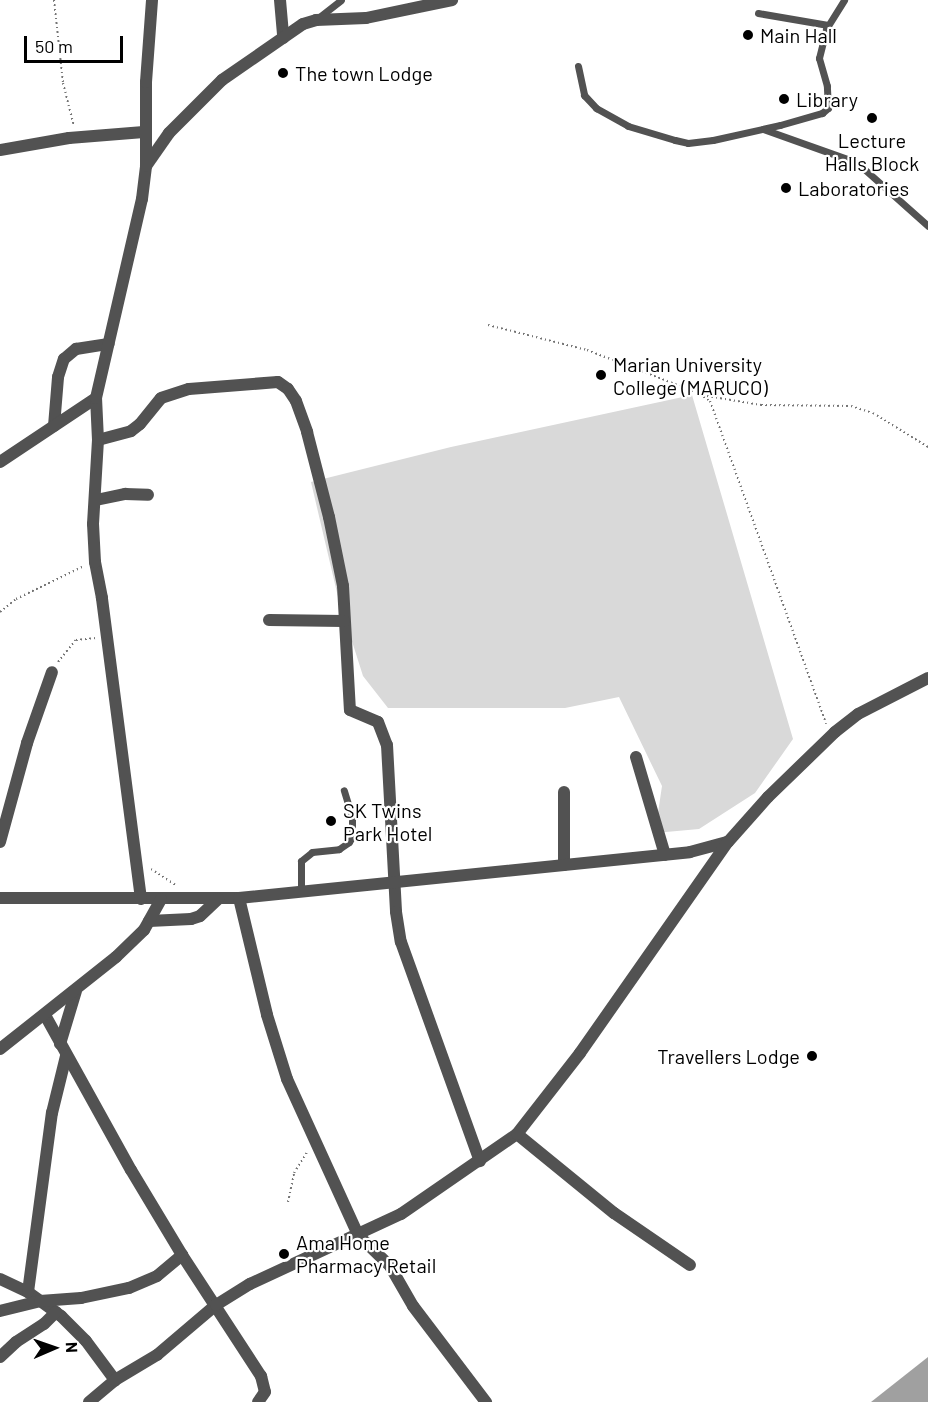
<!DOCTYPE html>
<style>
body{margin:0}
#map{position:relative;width:928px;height:1402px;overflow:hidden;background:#fff;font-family:Barlow,sans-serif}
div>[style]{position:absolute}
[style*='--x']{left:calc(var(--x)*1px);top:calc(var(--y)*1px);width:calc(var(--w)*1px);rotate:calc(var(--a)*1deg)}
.green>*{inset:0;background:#d9d9d9}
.water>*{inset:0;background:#a0a0a0}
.path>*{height:2px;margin-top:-1px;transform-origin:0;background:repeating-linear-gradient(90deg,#747474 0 1.5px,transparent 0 4.5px)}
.service>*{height:7px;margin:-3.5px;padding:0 3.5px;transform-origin:3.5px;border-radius:3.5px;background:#525252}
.minor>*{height:12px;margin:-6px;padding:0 6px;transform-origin:6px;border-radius:6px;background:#525252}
.dots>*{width:16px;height:16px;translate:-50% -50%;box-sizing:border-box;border:3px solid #fff;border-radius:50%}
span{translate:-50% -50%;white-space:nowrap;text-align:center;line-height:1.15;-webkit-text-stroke:4.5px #fff;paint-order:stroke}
.poi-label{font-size:20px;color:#000}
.left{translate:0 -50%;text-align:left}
.right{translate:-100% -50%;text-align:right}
.north{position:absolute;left:24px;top:1318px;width:60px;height:60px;-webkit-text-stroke:4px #fff;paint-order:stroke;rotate:88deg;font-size:16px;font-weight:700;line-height:24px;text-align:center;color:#000}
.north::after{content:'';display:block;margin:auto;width:21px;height:27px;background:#000;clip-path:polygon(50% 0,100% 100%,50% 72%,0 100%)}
.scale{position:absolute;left:24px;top:36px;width:99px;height:27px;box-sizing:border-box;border:3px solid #000;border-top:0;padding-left:8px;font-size:18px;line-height:21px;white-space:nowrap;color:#000;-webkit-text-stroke:4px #fff;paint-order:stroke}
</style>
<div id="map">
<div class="green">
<i style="clip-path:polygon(692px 395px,793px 739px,755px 793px,699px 829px,655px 833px,662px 786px,619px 697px,565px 708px,388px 708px,363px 676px,338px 597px,311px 482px,451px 447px)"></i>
</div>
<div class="water">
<i style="clip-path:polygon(928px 1357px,928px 1402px,871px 1402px)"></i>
</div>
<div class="path">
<i style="--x:54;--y:0;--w:83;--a:83.8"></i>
<i style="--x:63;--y:83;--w:44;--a:75.7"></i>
<i style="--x:488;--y:325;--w:102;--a:14.2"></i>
<i style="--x:587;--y:350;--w:117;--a:21.1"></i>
<i style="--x:696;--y:392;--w:17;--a:33"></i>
<i style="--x:710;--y:401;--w:343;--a:70.2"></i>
<i style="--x:707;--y:396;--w:55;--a:9.5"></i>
<i style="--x:761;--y:405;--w:90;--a:0.6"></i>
<i style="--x:851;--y:406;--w:23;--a:18"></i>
<i style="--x:873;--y:413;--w:65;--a:31.7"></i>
<i style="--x:0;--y:612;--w:21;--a:-39"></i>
<i style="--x:16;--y:599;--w:76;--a:-25.9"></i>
<i style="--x:58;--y:662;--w:28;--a:-51"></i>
<i style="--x:76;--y:640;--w:20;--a:-6"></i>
<i style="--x:151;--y:869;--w:30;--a:33"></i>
<i style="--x:288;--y:1202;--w:30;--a:-78"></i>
<i style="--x:294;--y:1173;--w:26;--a:-58"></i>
</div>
<div class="service">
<i style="--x:758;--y:13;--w:71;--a:9.7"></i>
<i style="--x:318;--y:18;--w:29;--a:-38"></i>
<i style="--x:578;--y:66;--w:30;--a:78"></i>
<i style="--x:584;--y:95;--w:18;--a:47"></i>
<i style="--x:596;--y:108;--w:37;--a:29"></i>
<i style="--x:628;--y:126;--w:49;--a:16.6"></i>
<i style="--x:675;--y:140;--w:13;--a:13"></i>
<i style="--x:688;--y:143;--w:25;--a:-7"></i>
<i style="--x:713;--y:140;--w:69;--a:-12.6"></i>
<i style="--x:780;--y:125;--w:44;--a:-15.9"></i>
<i style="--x:822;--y:113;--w:8;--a:-40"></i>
<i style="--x:828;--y:108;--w:22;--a:-93"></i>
<i style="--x:827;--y:86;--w:29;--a:-106"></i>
<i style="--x:819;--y:58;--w:30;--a:-76"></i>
<i style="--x:826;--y:29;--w:34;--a:-58"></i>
<i style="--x:763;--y:129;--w:92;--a:19.6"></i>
<i style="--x:850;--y:160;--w:15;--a:32"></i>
<i style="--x:863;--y:168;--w:87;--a:41.7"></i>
<i style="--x:301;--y:892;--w:31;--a:-90"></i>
<i style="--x:301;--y:861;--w:14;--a:-39"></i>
<i style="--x:312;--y:852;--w:27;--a:-6"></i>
<i style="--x:339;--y:849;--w:12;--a:-35"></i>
<i style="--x:349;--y:842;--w:6;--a:-59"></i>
<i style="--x:352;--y:837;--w:20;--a:-90"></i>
<i style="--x:352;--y:817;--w:28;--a:-107"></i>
</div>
<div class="minor">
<i style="--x:280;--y:0;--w:38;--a:85"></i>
<i style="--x:0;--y:150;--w:70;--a:-9.9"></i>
<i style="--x:69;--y:138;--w:75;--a:-4.6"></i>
<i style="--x:146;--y:166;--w:40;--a:-55.1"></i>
<i style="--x:169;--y:133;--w:75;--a:-45"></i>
<i style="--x:222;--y:80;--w:98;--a:-34.7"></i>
<i style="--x:303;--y:24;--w:14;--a:-17"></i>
<i style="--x:316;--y:20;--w:50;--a:-2.3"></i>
<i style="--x:366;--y:18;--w:88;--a:-11.8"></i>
<i style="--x:54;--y:426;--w:49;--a:-85.3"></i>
<i style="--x:58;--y:377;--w:19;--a:-72"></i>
<i style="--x:64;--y:359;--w:16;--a:-40"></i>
<i style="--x:76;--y:349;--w:33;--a:-9"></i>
<i style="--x:98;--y:440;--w:34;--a:-15"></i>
<i style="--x:131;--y:431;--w:11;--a:-38"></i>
<i style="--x:140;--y:424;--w:33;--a:-51"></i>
<i style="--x:161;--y:398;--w:29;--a:-18"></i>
<i style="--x:189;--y:389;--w:89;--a:-4.5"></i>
<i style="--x:278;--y:382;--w:12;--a:35"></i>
<i style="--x:288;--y:389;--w:14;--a:56"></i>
<i style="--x:296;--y:401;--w:33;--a:70"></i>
<i style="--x:307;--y:432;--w:88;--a:75.5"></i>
<i style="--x:329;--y:517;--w:70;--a:78.5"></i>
<i style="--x:343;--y:586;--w:124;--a:86.8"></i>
<i style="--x:350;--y:710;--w:30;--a:23"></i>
<i style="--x:378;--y:722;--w:25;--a:69"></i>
<i style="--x:387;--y:745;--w:167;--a:86.9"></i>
<i style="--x:396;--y:912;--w:30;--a:81"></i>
<i style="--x:401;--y:942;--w:233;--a:70.2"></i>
<i style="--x:0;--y:462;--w:115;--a:-33.7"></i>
<i style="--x:96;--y:500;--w:30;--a:-12"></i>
<i style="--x:125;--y:494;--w:23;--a:2"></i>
<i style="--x:269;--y:620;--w:75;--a:0.8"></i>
<i style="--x:636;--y:757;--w:102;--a:73.5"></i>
<i style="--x:564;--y:792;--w:73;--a:90"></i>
<i style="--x:0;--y:842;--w:103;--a:-74.7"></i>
<i style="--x:27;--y:743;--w:75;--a:-70.6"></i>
<i style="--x:0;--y:898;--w:239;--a:0"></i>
<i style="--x:239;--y:898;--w:453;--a:-5.8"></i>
<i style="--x:690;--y:852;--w:39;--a:-15"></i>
<i style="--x:728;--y:842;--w:60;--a:-48.4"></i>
<i style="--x:768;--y:797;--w:93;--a:-44.1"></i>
<i style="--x:835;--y:732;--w:29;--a:-38"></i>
<i style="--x:858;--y:714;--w:79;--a:-27.2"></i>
<i style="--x:239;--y:898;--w:120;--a:76.5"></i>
<i style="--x:267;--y:1015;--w:67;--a:72.6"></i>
<i style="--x:287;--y:1079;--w:171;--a:65.5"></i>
<i style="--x:358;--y:1235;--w:45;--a:44.1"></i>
<i style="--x:390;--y:1266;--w:46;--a:60.1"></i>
<i style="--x:413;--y:1306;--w:121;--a:52.8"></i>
<i style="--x:141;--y:899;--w:304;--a:-97.4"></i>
<i style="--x:102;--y:598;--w:37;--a:-101"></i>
<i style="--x:95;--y:562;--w:38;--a:-93"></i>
<i style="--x:93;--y:524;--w:84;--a:-86.6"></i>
<i style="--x:98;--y:440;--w:42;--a:-92.7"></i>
<i style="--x:96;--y:398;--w:204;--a:-77"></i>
<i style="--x:142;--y:199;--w:33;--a:-83"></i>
<i style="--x:146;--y:166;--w:84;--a:-90"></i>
<i style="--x:146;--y:82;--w:82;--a:-85.8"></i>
<i style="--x:149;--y:921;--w:42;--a:-2.7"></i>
<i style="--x:191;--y:919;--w:9;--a:-18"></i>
<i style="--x:200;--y:916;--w:25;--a:-43"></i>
<i style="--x:45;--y:1015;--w:177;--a:61"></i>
<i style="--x:131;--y:1170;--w:99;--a:59"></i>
<i style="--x:182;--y:1255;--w:145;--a:56.9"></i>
<i style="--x:261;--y:1376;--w:16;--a:76"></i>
<i style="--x:265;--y:1392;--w:12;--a:125"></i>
<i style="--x:60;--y:1044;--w:55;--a:-73.2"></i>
<i style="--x:0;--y:1049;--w:148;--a:-38.4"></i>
<i style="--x:116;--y:957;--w:39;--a:-44"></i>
<i style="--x:144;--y:930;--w:35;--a:-61"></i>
<i style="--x:517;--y:1134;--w:125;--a:39.2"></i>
<i style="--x:614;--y:1213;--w:92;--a:34.4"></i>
<i style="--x:0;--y:1279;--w:31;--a:25"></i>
<i style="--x:28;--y:1292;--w:41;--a:36"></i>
<i style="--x:61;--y:1316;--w:35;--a:45"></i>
<i style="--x:86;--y:1341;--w:49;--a:53.4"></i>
<i style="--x:28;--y:1292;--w:181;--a:-82.4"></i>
<i style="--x:52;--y:1113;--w:59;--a:-76.2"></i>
<i style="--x:0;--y:1311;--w:41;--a:-14"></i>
<i style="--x:40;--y:1301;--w:41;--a:-4.2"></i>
<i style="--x:81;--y:1298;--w:49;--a:-11.8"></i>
<i style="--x:129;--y:1288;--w:30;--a:-23"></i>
<i style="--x:157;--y:1276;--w:33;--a:-40"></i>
<i style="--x:0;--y:1357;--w:22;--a:-43"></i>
<i style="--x:16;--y:1342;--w:33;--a:-33"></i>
<i style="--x:44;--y:1324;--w:17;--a:-45"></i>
<i style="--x:89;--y:1402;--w:34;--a:-40"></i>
<i style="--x:115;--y:1380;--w:49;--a:-30.8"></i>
<i style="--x:157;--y:1355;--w:77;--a:-40.3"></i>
<i style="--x:216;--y:1305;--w:40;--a:-32"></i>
<i style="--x:250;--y:1284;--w:166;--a:-24.9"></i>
<i style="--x:401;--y:1214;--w:141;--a:-34.6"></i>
<i style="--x:517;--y:1134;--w:103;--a:-52.1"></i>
<i style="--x:580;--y:1053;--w:258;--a:-55"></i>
</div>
<div class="dots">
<i style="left:748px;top:35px;background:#000"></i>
<i style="left:283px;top:73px;background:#000"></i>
<i style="left:784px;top:99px;background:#000"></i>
<i style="left:872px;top:118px;background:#000"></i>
<i style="left:786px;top:188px;background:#000"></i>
<i style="left:601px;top:375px;background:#000"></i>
<i style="left:331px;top:821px;background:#000"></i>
<i style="left:812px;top:1056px;background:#000"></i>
<i style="left:284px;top:1254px;background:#000"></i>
</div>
<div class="poi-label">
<span class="left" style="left:760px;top:35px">Main Hall</span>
<span class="left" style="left:295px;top:73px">The town Lodge</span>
<span class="left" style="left:796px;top:99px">Library</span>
<span style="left:872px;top:152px">Lecture<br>Halls Block</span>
<span class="left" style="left:798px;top:188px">Laboratories</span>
<span class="left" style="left:613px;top:376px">Marian University<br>College (MARUCO)</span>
<span class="left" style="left:343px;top:822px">SK Twins<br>Park Hotel</span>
<span class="right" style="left:800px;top:1056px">Travellers Lodge</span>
<span class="left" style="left:296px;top:1254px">Ama Home<br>Pharmacy Retail</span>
</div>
<div class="north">N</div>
<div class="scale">50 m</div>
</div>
